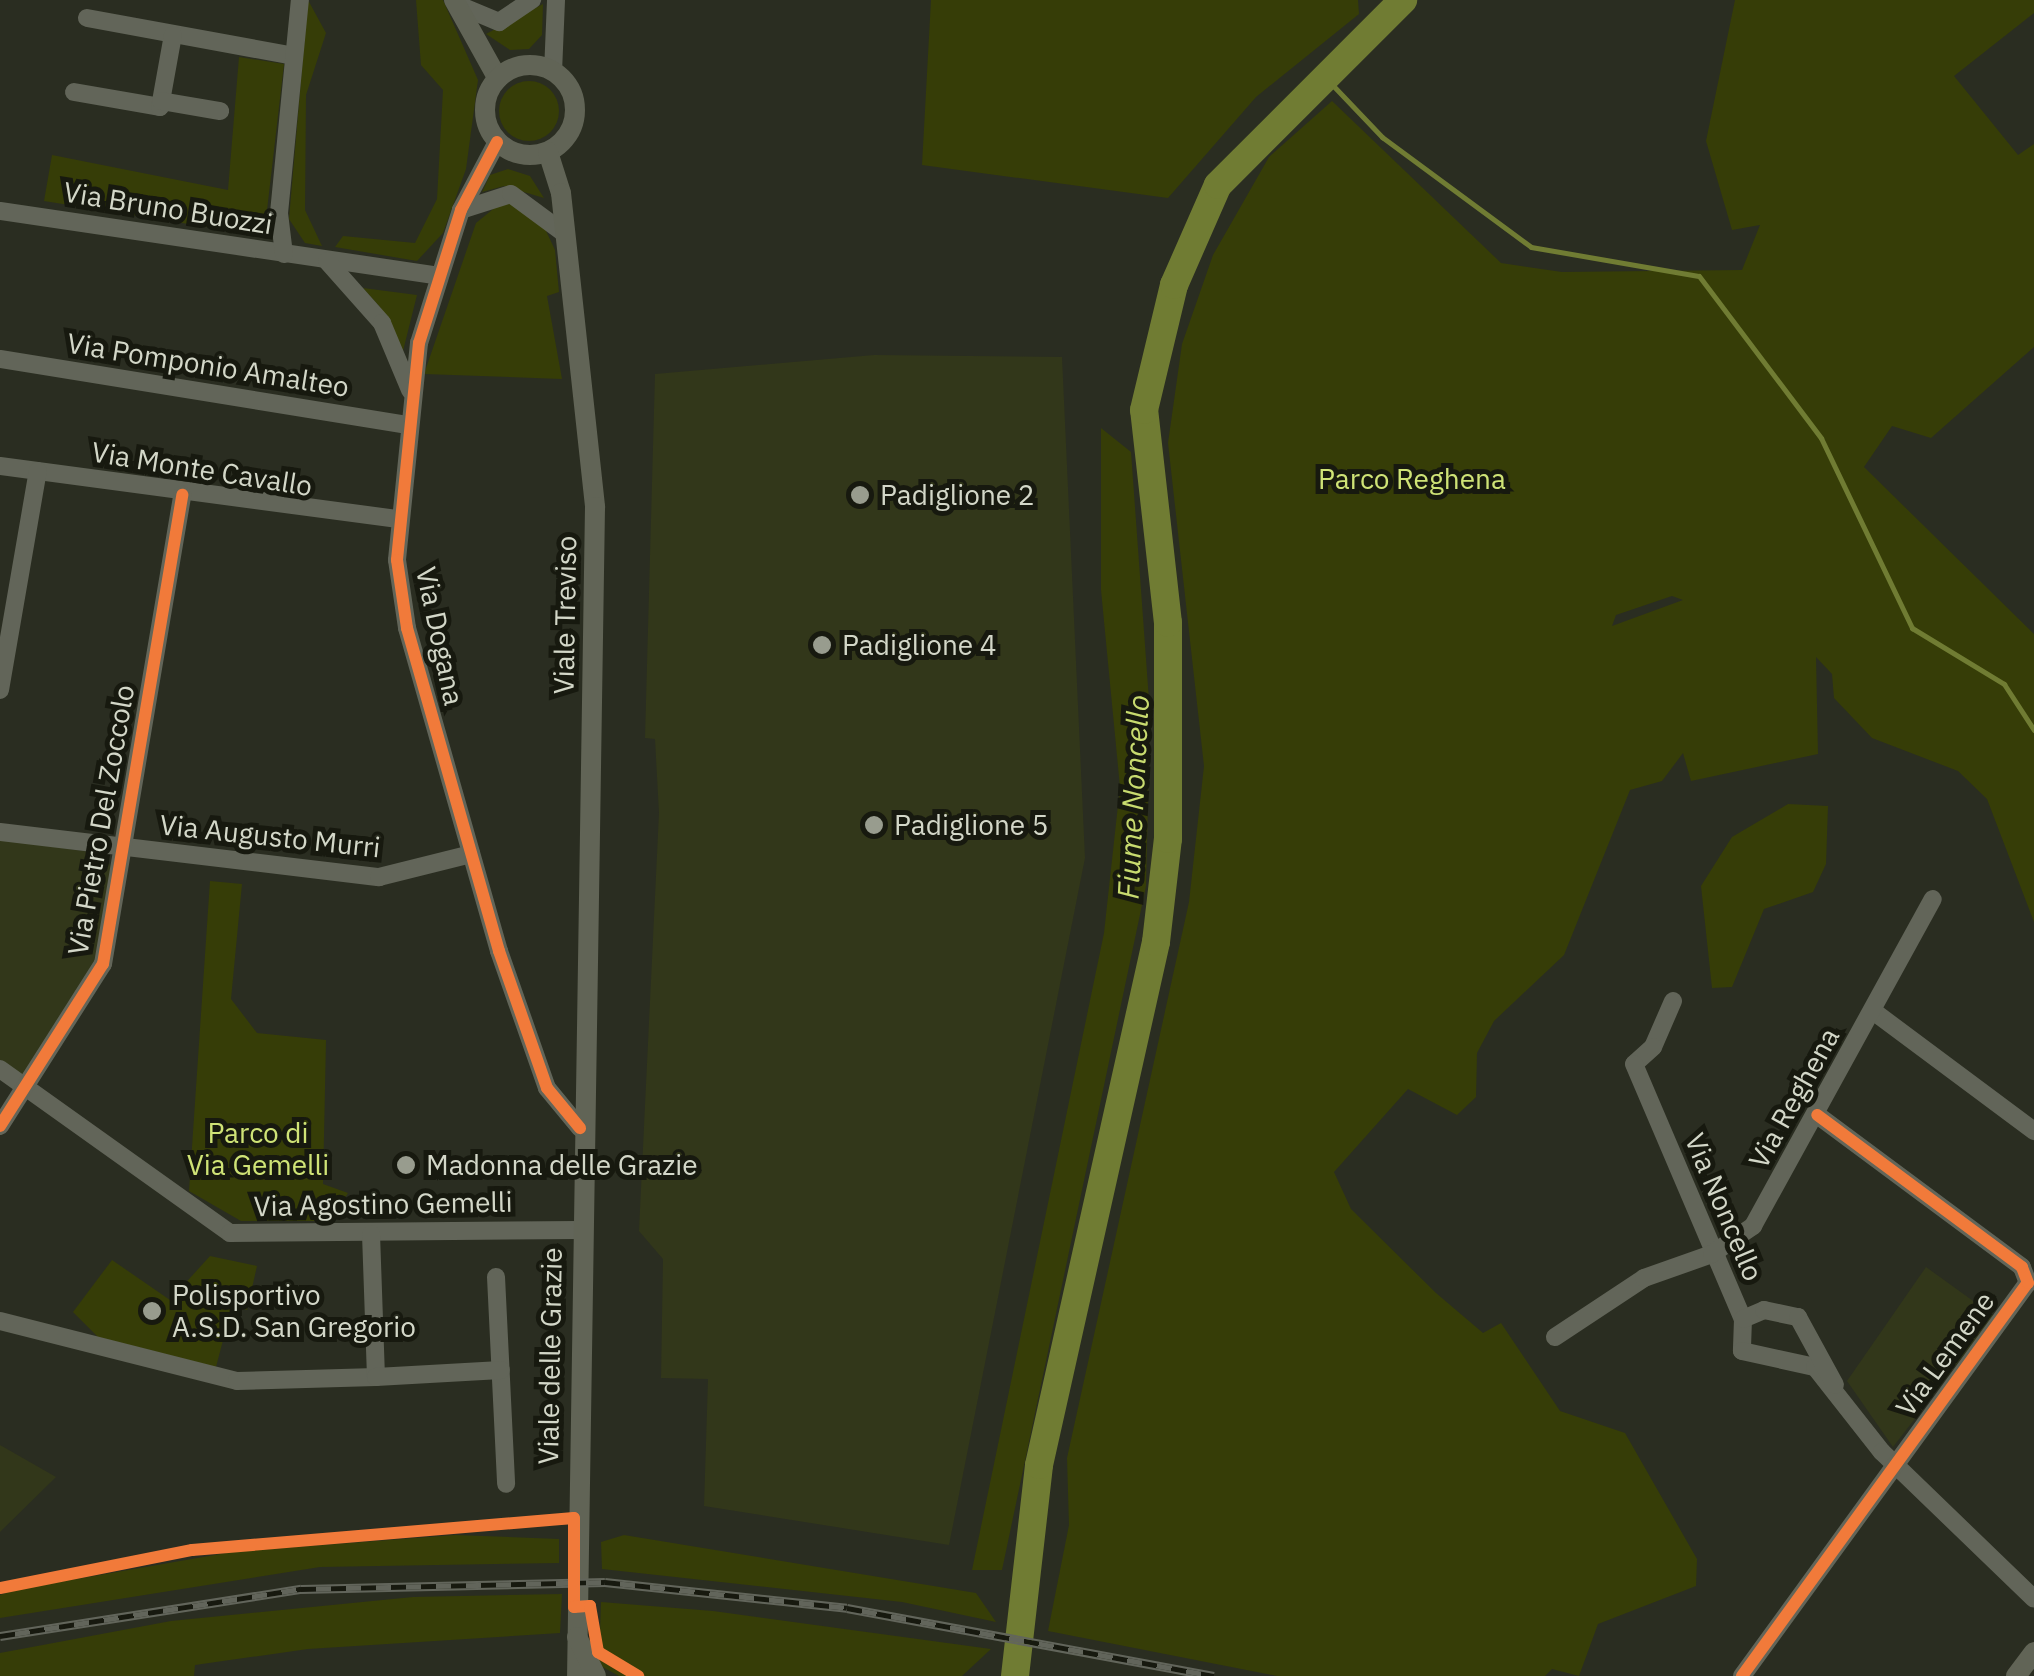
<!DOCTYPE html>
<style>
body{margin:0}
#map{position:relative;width:2034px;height:1676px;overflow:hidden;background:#2a2d21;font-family:"IBM Plex Sans",sans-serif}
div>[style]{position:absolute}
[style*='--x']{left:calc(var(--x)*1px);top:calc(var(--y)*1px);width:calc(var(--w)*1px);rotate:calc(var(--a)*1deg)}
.built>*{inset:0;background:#32371a}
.green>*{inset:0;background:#363d07}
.round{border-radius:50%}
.stream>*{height:5px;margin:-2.5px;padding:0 2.5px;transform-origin:2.5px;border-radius:2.5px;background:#707c33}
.river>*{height:28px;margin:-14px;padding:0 14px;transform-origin:14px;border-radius:14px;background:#707c33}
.minor>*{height:18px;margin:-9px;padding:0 9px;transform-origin:9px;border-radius:9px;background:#626559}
.major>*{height:20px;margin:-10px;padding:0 10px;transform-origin:10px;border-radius:10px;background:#616456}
.major>.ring{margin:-10px;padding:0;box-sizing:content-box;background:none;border:20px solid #616456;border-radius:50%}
.rail>*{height:9px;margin-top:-4.5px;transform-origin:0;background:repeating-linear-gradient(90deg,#17190f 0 15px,#62655b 0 30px);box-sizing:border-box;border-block:2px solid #62655b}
.cycleway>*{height:12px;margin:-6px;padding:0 6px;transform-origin:6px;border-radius:6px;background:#f17a3a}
.dots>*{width:28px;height:28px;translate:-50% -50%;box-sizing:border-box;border:5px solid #17190f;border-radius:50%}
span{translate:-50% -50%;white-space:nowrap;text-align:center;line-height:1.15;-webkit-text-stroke:10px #17190f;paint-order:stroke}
.street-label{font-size:28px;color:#d3d7c8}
.park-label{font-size:28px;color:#cfe376}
.poi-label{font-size:28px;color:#d3d7c8}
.left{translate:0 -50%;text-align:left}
.water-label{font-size:30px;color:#c8db6f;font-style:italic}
</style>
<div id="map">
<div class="built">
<i style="clip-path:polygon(874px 355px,1062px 357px,1085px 858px,949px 1545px,704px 1506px,708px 1379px,661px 1378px,663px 1259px,639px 1231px,659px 813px,655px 739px,645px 738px,655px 374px)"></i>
<i style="clip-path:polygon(0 839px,104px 854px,111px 867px,95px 963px,26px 1078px,0 1060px)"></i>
<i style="clip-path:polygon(1926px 1267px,1994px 1316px,1893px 1447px,1847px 1381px)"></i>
<i style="clip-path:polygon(0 1445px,56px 1477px,0 1532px)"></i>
</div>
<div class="green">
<i style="clip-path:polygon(308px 0,326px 33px,306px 95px,305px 210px,322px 246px,305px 243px,289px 219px)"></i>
<i style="clip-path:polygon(416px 0,443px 0,478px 80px,466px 169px,443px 233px,417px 261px,335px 247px,343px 236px,415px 243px,437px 199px,443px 90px,421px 65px)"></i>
<i style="clip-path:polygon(931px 0,1358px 0,1359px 14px,1256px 97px,1168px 198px,922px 165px)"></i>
<i style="clip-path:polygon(evenodd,1735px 0,2034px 0,2034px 13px,1954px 76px,2018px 155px,2034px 144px,2034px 347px,1931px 438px,1892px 426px,1864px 467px,2034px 634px,2034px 922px,1987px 799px,1958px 771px,1872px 738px,1834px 698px,1832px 674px,1816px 657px,1818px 754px,1691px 781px,1683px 753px,1662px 781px,1630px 790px,1564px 955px,1494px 1021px,1477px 1053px,1476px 1097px,1457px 1115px,1408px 1089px,1334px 1172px,1351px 1209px,1436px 1293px,1483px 1333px,1501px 1323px,1560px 1411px,1625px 1433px,1697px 1559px,1696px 1586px,1598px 1624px,1579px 1676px,1552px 1669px,1545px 1676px,1277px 1676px,1048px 1631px,1069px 1525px,1067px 1458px,1189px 902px,1204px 766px,1168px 443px,1182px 344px,1213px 255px,1269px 157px,1332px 101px,1501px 263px,1562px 272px,1742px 270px,1760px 225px,1732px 230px,1706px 141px,1735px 0,1672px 596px,1683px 600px,1612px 626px,1616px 615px,1672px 596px)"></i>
<i style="clip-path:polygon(543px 4px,542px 35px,529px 49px,510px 50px,486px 34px)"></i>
<i style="clip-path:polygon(239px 57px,284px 64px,264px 236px,44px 201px,52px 155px,228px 190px)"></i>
<i class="round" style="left:499px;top:81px;width:60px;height:60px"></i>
<i style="clip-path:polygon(508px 169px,530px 176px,544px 198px,504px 186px,482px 192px,490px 175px)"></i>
<i style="clip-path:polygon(503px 201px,539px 216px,555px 250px,559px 292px,547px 296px,562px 379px,424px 374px,476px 223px)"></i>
<i style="clip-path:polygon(363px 288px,417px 295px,402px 355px,380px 307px)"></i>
<i style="clip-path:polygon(1101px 428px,1131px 452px,1150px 714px,1146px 886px,1002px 1570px,972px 1570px,1104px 933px,1120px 787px,1101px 590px)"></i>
<i style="clip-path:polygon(1788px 804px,1828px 806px,1826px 864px,1813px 892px,1764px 909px,1732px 987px,1712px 988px,1701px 886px,1732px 837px)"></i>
<i style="clip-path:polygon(210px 881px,242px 884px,231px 999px,257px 1033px,326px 1040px,323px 1184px,348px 1193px,331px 1221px,241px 1221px,189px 1191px)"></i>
<i style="clip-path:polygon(210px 1256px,257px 1266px,247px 1310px,232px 1306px,216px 1367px,98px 1337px,73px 1312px,112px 1260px,170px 1300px)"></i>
<i style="clip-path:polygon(455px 1535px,559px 1539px,559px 1563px,320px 1567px,0 1618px,0 1595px,19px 1589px,232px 1552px)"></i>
<i style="clip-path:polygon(624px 1535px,976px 1593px,996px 1622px,902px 1602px,602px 1569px,601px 1542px)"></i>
<i style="clip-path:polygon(562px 1594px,560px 1633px,308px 1649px,195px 1665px,194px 1676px,0 1676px,0 1653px,171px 1621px,413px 1597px)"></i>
<i style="clip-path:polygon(601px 1602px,713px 1611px,991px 1649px,962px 1676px,619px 1676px,599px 1665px)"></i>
</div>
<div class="stream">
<i style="--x:1323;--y:75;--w:86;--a:46.4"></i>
<i style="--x:1382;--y:137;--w:185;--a:36.4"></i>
<i style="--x:1531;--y:247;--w:170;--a:9.8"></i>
<i style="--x:1699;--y:276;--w:203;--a:53"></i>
<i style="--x:1821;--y:438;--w:211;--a:64.4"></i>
<i style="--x:1912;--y:628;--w:108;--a:31.3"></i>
<i style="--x:2004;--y:684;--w:55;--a:56.9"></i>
</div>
<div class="river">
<i style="--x:1015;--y:1676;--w:212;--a:-83.5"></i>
<i style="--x:1039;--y:1465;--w:536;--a:-77.39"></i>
<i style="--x:1156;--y:942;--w:104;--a:-83.4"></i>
<i style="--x:1168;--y:839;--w:216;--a:-90"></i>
<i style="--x:1168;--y:623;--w:214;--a:-96.4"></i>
<i style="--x:1144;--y:410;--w:129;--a:-76.5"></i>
<i style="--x:1174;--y:285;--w:109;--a:-66.3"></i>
<i style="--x:1218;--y:185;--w:262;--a:-45"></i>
</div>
<div class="minor">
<i style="--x:456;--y:4;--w:47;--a:22.7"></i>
<i style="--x:499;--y:22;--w:40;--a:-34"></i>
<i style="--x:87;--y:18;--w:210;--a:10.4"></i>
<i style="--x:553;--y:72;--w:72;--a:-87.6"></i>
<i style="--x:74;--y:92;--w:87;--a:9.9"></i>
<i style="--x:160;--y:107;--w:73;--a:-79.8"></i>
<i style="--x:161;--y:101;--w:60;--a:9.6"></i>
<i style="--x:497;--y:142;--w:77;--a:117.9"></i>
<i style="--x:461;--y:210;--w:139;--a:107.5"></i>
<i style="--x:419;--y:343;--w:218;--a:95.8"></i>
<i style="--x:397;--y:560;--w:69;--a:81.6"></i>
<i style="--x:407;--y:628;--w:336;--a:74.1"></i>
<i style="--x:499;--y:951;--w:145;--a:70.7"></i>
<i style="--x:547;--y:1088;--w:52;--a:50.5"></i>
<i style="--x:461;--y:210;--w:52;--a:-17.7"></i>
<i style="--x:511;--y:194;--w:67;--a:36.5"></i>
<i style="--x:0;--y:211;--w:444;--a:8.4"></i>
<i style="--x:284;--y:254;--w:41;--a:-97"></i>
<i style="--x:279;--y:213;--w:214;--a:-84.4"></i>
<i style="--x:327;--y:261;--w:83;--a:48.4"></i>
<i style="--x:382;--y:323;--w:73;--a:67.3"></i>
<i style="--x:0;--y:359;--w:412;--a:9.2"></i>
<i style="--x:0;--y:466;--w:400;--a:7.6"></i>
<i style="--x:0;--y:690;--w:222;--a:-80.2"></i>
<i style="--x:0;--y:832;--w:382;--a:6.8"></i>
<i style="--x:379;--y:877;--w:95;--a:-14"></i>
<i style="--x:1673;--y:1001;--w:50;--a:113.5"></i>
<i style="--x:1653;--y:1047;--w:25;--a:138"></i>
<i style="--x:1634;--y:1064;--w:277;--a:66.9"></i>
<i style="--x:1873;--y:1011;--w:201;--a:36.7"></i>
<i style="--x:0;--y:1069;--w:282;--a:35.5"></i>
<i style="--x:230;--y:1233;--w:349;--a:-0.5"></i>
<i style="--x:0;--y:1126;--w:192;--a:-57.6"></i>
<i style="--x:103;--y:964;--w:476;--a:-80.4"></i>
<i style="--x:496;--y:1277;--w:207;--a:87.2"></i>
<i style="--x:1743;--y:1319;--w:32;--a:92"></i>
<i style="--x:1742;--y:1351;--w:75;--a:12.4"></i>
<i style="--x:1815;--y:1367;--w:108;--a:51.8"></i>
<i style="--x:1882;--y:1452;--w:211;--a:44"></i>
<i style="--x:1743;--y:1319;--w:23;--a:-23"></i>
<i style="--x:1764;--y:1310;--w:35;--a:12"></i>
<i style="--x:1798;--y:1317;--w:77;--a:61.4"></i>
<i style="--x:0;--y:1321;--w:244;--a:14.2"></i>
<i style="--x:237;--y:1381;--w:139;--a:-1.6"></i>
<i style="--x:376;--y:1377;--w:143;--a:-92"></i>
<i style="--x:1555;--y:1337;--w:107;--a:-33.5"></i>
<i style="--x:1644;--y:1278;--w:72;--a:-19.4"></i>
<i style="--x:1712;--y:1254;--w:50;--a:-34.3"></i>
<i style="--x:1753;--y:1226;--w:373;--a:-61.2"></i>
<i style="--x:376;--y:1377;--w:125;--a:-3.2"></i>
<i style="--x:1742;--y:1676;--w:486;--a:-54"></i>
<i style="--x:2028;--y:1283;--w:17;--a:-111"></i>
<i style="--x:2022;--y:1267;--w:255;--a:-143.4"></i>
</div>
<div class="major">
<i style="--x:454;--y:0;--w:90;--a:60.9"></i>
<i class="ring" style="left:485px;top:65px;width:70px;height:70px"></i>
<i style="--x:548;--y:152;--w:43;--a:72.4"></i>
<i style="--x:561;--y:193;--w:316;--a:83.8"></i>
<i style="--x:595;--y:507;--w:1169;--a:90.88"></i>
<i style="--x:577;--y:1637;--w:43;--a:64"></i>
<i style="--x:2016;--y:1676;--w:30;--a:-53"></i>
</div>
<div class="rail">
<i style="--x:0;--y:1636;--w:305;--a:-8.9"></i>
<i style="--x:301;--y:1589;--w:304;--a:-1.3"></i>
<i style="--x:605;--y:1582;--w:243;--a:6.1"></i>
<i style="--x:847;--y:1608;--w:373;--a:10.5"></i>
</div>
<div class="cycleway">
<i style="--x:497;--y:142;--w:77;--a:117.9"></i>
<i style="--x:461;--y:210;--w:139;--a:107.5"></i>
<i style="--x:419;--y:343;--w:218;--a:95.8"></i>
<i style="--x:397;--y:560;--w:69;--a:81.6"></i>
<i style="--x:407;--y:628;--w:336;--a:74.1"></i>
<i style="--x:499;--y:951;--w:145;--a:70.7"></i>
<i style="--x:547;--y:1088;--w:52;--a:50.5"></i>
<i style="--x:0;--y:1126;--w:192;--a:-57.6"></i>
<i style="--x:103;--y:964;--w:476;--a:-80.4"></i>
<i style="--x:0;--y:1588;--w:196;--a:-11.2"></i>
<i style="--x:192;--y:1550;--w:383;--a:-4.8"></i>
<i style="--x:574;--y:1518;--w:89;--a:90"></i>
<i style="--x:574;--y:1607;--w:16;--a:-4"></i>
<i style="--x:590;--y:1606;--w:47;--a:80.1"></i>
<i style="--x:598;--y:1652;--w:47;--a:31"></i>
<i style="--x:1742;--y:1676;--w:486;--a:-54"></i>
<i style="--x:2028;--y:1283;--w:17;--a:-111"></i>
<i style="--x:2022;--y:1267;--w:255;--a:-143.4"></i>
</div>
<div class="dots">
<i style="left:860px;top:495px;background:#989c8e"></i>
<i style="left:822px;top:645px;background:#989c8e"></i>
<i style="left:874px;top:825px;background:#989c8e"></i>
<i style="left:406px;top:1165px;background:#989c8e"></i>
<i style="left:152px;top:1311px;background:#989c8e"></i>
</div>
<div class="street-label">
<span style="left:168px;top:208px;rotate:9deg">Via Bruno Buozzi</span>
<span style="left:208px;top:365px;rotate:9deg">Via Pomponio Amalteo</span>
<span style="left:202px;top:469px;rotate:9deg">Via Monte Cavallo</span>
<span style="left:565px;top:615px;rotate:-89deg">Viale Treviso</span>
<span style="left:440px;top:636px;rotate:78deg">Via Dogana</span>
<span style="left:101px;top:820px;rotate:-80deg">Via Pietro Del Zoccolo</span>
<span style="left:270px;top:836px;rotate:6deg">Via Augusto Murri</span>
<span style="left:1794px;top:1098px;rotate:-61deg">Via Reghena</span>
<span style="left:383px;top:1204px;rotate:-1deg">Via Agostino Gemelli</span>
<span style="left:1724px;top:1207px;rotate:67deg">Via Noncello</span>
<span style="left:1945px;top:1354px;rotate:-54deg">Via Lemene</span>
<span style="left:550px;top:1356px;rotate:-89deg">Viale delle Grazie</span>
</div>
<div class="park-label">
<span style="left:1412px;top:479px">Parco Reghena</span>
<span style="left:258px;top:1149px">Parco di<br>Via Gemelli</span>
</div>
<div class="poi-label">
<span class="left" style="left:880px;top:495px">Padiglione 2</span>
<span class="left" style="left:842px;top:645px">Padiglione 4</span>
<span class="left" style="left:894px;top:825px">Padiglione 5</span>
<span class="left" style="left:426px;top:1165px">Madonna delle Grazie</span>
<span class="left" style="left:172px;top:1311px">Polisportivo<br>A.S.D. San Gregorio</span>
</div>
<div class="water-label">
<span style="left:1133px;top:797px;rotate:-87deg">Fiume Noncello</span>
</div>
</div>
